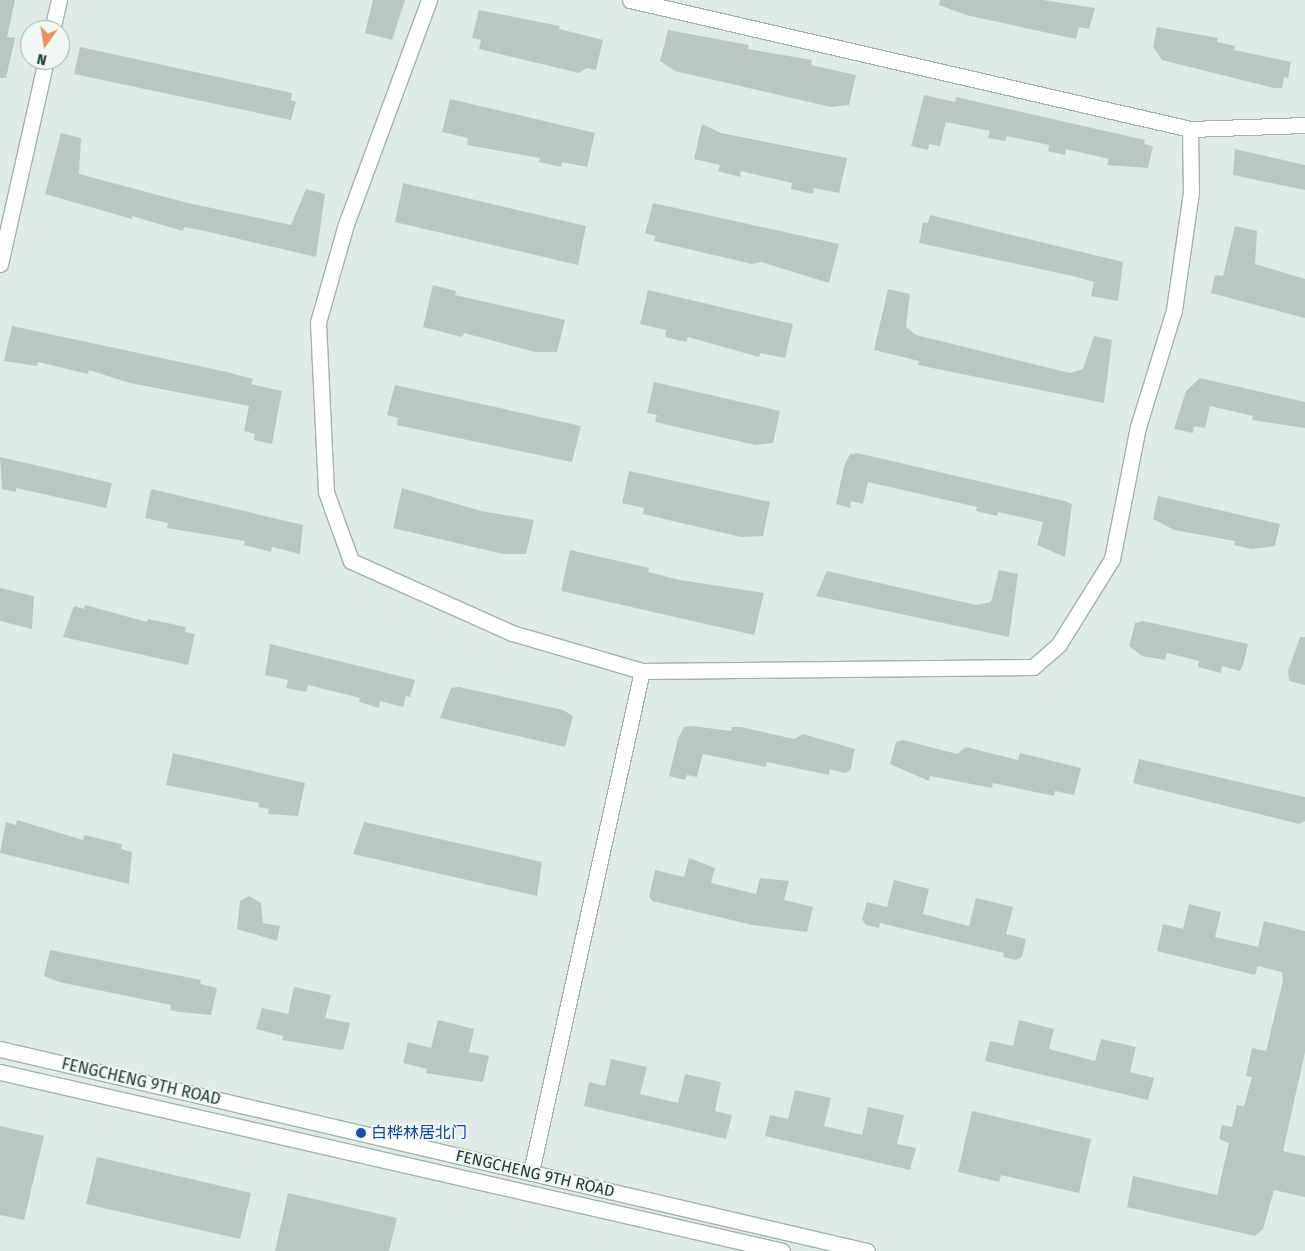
<!DOCTYPE html>
<meta charset="utf-8">
<style>
body{margin:0}
#map{position:relative;width:1305px;height:1251px;overflow:hidden;background:#e0eae7;font-family:"Fira Sans","Noto Sans SC",sans-serif}
div>[style]{position:absolute}
[style*='--x']{left:calc(var(--x)*1px);top:calc(var(--y)*1px);width:calc(var(--w)*1px);rotate:calc(var(--a)*1deg)}
.building>*{inset:0;background:#b9c7c3}
.roads{filter:drop-shadow(1px 0 #a3b1ae) drop-shadow(-1px 0 #a3b1ae) drop-shadow(0 1px #a3b1ae) drop-shadow(0 -1px #a3b1ae)}
.minor>*{height:15px;margin:-7.5px;padding:0 7.5px;transform-origin:7.5px;border-radius:7.5px;background:#fff}
.dots>*{width:14px;height:14px;translate:-50% -50%;box-sizing:border-box;border:2px solid #f0f7f4;border-radius:50%}
span{translate:-50% -50%;white-space:nowrap;text-align:center;line-height:1.15;-webkit-text-stroke:4px #f0f7f4;paint-order:stroke}
.street-label{font-size:16px;color:#223935}
.transit-label{font-size:16px;color:#164399}
.left{translate:0 -50%;text-align:left}
.north{position:absolute;left:20px;top:20px;width:50px;height:50px;box-sizing:border-box;background:#f0f7f4;border:1px solid #9eaba8;border-radius:50%;rotate:193deg;font-size:14px;font-weight:700;line-height:20px;text-align:center;color:#223935}
.north::after{content:'';display:block;margin:auto;width:18px;height:22px;background:#e89060;clip-path:polygon(50% 0,100% 100%,50% 72%,0 100%)}
</style>
<div id="map">
<div class="building">
<i style="clip-path:polygon(0 0,15px 0,7px 37px,15px 38px,6px 78px,0 78px)"></i>
<i style="clip-path:polygon(373px 0,405px 0,392px 40px,365px 33px)"></i>
<i style="clip-path:polygon(940px 0,1043px 0,1095px 8px,1089px 29px,1079px 27px,1076px 39px,966px 15px,939px 5px)"></i>
<i style="clip-path:polygon(479px 10px,560px 26px,559px 29px,603px 40px,596px 70px,587px 68px,579px 73px,479px 49px,481px 40px,472px 38px)"></i>
<i style="clip-path:polygon(1157px 27px,1218px 38px,1217px 42px,1235px 46px,1234px 50px,1291px 62px,1288px 78px,1284px 77px,1282px 88px,1274px 88px,1162px 60px,1153px 47px)"></i>
<i style="clip-path:polygon(668px 30px,749px 45px,748px 49px,812px 60px,811px 65px,856px 75px,849px 105px,831px 107px,675px 71px,660px 61px)"></i>
<i style="clip-path:polygon(80px 47px,292px 93px,291px 100px,296px 102px,291px 120px,74px 74px)"></i>
<i style="clip-path:polygon(924px 95px,955px 102px,956px 97px,1145px 140px,1144px 144px,1153px 146px,1148px 168px,1107px 165px,1109px 159px,1066px 149px,1065px 155px,1048px 151px,1049px 145px,1007px 136px,1005px 141px,988px 138px,990px 131px,946px 122px,940px 146px,929px 144px,928px 150px,911px 146px)"></i>
<i style="clip-path:polygon(450px 99px,595px 133px,587px 167px,562px 162px,561px 167px,539px 162px,540px 158px,467px 145px,468px 138px,442px 132px)"></i>
<i style="clip-path:polygon(702px 124px,721px 133px,847px 158px,839px 193px,814px 188px,813px 194px,791px 189px,792px 183px,741px 171px,740px 177px,718px 171px,720px 165px,694px 159px)"></i>
<i style="clip-path:polygon(61px 133px,81px 138px,79px 174px,188px 203px,291px 225px,306px 189px,325px 194px,316px 257px,205px 231px,184px 227px,183px 231px,132px 216px,132px 219px,45px 194px)"></i>
<i style="clip-path:polygon(1235px 149px,1305px 165px,1305px 190px,1233px 175px)"></i>
<i style="clip-path:polygon(403px 183px,586px 226px,578px 265px,395px 222px)"></i>
<i style="clip-path:polygon(653px 203px,839px 244px,829px 283px,761px 262px,752px 264px,654px 241px,655px 236px,645px 233px)"></i>
<i style="clip-path:polygon(930px 215px,1123px 262px,1118px 301px,1091px 296px,1094px 282px,1077px 277px,919px 243px,923px 222px,928px 223px)"></i>
<i style="clip-path:polygon(1235px 226px,1257px 231px,1255px 264px,1305px 279px,1305px 318px,1211px 293px,1215px 275px,1223px 276px)"></i>
<i style="clip-path:polygon(433px 285px,456px 291px,455px 295px,565px 320px,557px 352px,535px 352px,464px 333px,462px 337px,423px 327px)"></i>
<i style="clip-path:polygon(888px 289px,910px 294px,906px 327px,916px 335px,1070px 373px,1083px 369px,1094px 336px,1112px 340px,1104px 403px,918px 365px,919px 361px,874px 350px)"></i>
<i style="clip-path:polygon(648px 290px,793px 324px,785px 358px,760px 353px,759px 357px,688px 337px,686px 342px,665px 337px,666px 330px,640px 324px)"></i>
<i style="clip-path:polygon(12px 326px,227px 372px,253px 379px,251px 384px,282px 391px,272px 444px,254px 440px,255px 434px,244px 431px,249px 406px,130px 383px,89px 370px,88px 374px,38px 362px,37px 366px,4px 361px)"></i>
<i style="clip-path:polygon(1200px 378px,1305px 402px,1305px 428px,1252px 420px,1253px 416px,1210px 406px,1205px 428px,1194px 426px,1193px 433px,1174px 429px,1186px 391px)"></i>
<i style="clip-path:polygon(654px 382px,780px 411px,773px 443px,755px 445px,655px 422px,657px 415px,647px 413px)"></i>
<i style="clip-path:polygon(395px 385px,581px 426px,572px 462px,397px 425px,398px 418px,387px 415px)"></i>
<i style="clip-path:polygon(857px 453px,1065px 501px,1072px 504px,1065px 557px,1037px 545px,1043px 522px,998px 512px,997px 516px,976px 511px,977px 507px,868px 482px,863px 504px,851px 501px,850px 508px,836px 504px,844px 466px,850px 454px)"></i>
<i style="clip-path:polygon(0 457px,112px 483px,106px 508px,16px 488px,16px 492px,2px 489px)"></i>
<i style="clip-path:polygon(629px 471px,770px 502px,763px 536px,741px 537px,643px 514px,644px 508px,622px 503px)"></i>
<i style="clip-path:polygon(402px 488px,481px 511px,534px 520px,526px 554px,503px 554px,393px 528px)"></i>
<i style="clip-path:polygon(151px 489px,303px 525px,300px 554px,272px 547px,271px 552px,244px 545px,245px 541px,167px 528px,168px 523px,145px 518px)"></i>
<i style="clip-path:polygon(1158px 496px,1280px 524px,1275px 546px,1251px 549px,1234px 545px,1235px 541px,1174px 530px,1153px 519px)"></i>
<i style="clip-path:polygon(570px 550px,649px 568px,648px 572px,680px 580px,764px 593px,754px 635px,561px 591px)"></i>
<i style="clip-path:polygon(999px 570px,1018px 574px,1009px 637px,816px 596px,827px 571px,976px 605px,991px 602px)"></i>
<i style="clip-path:polygon(0 588px,34px 596px,32px 629px,0 621px)"></i>
<i style="clip-path:polygon(85px 605px,147px 622px,148px 619px,186px 627px,185px 632px,195px 634px,188px 665px,63px 637px,74px 606px,84px 609px)"></i>
<i style="clip-path:polygon(1143px 621px,1248px 644px,1244px 662px,1240px 671px,1222px 666px,1221px 673px,1198px 667px,1199px 661px,1167px 653px,1165px 660px,1142px 656px,1129px 646px,1135px 623px)"></i>
<i style="clip-path:polygon(1300px 637px,1305px 637px,1305px 685px,1289px 681px,1288px 671px)"></i>
<i style="clip-path:polygon(270px 644px,415px 680px,410px 697px,406px 696px,403px 707px,380px 701px,379px 708px,359px 702px,360px 698px,308px 685px,306px 692px,286px 688px,288px 680px,265px 675px)"></i>
<i style="clip-path:polygon(459px 687px,563px 710px,573px 716px,565px 747px,440px 718px,451px 688px)"></i>
<i style="clip-path:polygon(692px 726px,731px 731px,732px 727px,741px 727px,794px 739px,803px 734px,855px 749px,850px 771px,845px 773px,830px 769px,829px 775px,767px 762px,766px 767px,703px 754px,697px 777px,687px 775px,685px 780px,669px 776px,678px 738px,684px 727px)"></i>
<i style="clip-path:polygon(903px 740px,957px 754px,966px 747px,1018px 760px,1020px 753px,1081px 768px,1074px 795px,1055px 791px,1054px 796px,993px 783px,992px 788px,930px 776px,929px 781px,890px 764px,896px 742px)"></i>
<i style="clip-path:polygon(173px 753px,305px 783px,298px 816px,268px 814px,269px 809px,258px 807px,259px 803px,166px 785px)"></i>
<i style="clip-path:polygon(1139px 759px,1305px 797px,1305px 821px,1299px 824px,1133px 783px)"></i>
<i style="clip-path:polygon(17px 820px,83px 840px,84px 835px,122px 844px,121px 849px,132px 852px,129px 884px,0 853px,6px 822px,16px 825px)"></i>
<i style="clip-path:polygon(364px 822px,542px 862px,537px 896px,353px 854px)"></i>
<i style="clip-path:polygon(689px 858px,715px 868px,711px 883px,756px 894px,760px 878px,789px 881px,784px 900px,813px 907px,807px 932px,752px 925px,652px 901px,649px 896px,655px 870px,684px 877px)"></i>
<i style="clip-path:polygon(894px 880px,929px 889px,923px 914px,969px 926px,976px 898px,1013px 907px,1006px 934px,1026px 939px,1022px 957px,1016px 960px,1003px 957px,1004px 953px,880px 923px,879px 928px,866px 925px,862px 919px,867px 902px,887px 907px)"></i>
<i style="clip-path:polygon(249px 896px,261px 903px,263px 923px,280px 926px,277px 941px,237px 929px,240px 901px)"></i>
<i style="clip-path:polygon(1189px 904px,1221px 912px,1215px 937px,1258px 947px,1264px 921px,1305px 931px,1305px 1052px,1283px 1151px,1305px 1156px,1305px 1197px,1274px 1190px,1263px 1229px,1255px 1236px,1127px 1207px,1133px 1176px,1217px 1195px,1229px 1143px,1219px 1139px,1222px 1125px,1232px 1127px,1237px 1105px,1244px 1106px,1252px 1077px,1246px 1076px,1252px 1048px,1266px 1051px,1283px 981px,1282px 972px,1258px 966px,1255px 975px,1157px 951px,1163px 924px,1183px 929px)"></i>
<i style="clip-path:polygon(50px 950px,201px 980px,200px 984px,217px 988px,211px 1015px,179px 1012px,170px 1010px,171px 1005px,59px 982px,44px 976px)"></i>
<i style="clip-path:polygon(294px 987px,331px 995px,325px 1018px,350px 1023px,343px 1050px,282px 1040px,283px 1036px,256px 1029px,262px 1008px,288px 1014px)"></i>
<i style="clip-path:polygon(438px 1020px,474px 1029px,469px 1052px,489px 1056px,483px 1082px,426px 1073px,427px 1069px,403px 1063px,408px 1042px,431px 1048px)"></i>
<i style="clip-path:polygon(1019px 1020px,1054px 1029px,1049px 1049px,1095px 1061px,1101px 1039px,1136px 1047px,1130px 1072px,1154px 1078px,1148px 1100px,985px 1061px,990px 1041px,1013px 1046px)"></i>
<i style="clip-path:polygon(611px 1059px,647px 1067px,640px 1094px,678px 1103px,685px 1074px,721px 1082px,715px 1111px,732px 1115px,726px 1139px,584px 1106px,589px 1082px,605px 1086px)"></i>
<i style="clip-path:polygon(795px 1090px,831px 1098px,824px 1126px,862px 1135px,868px 1107px,904px 1115px,897px 1144px,916px 1148px,910px 1170px,765px 1136px,770px 1115px,788px 1119px)"></i>
<i style="clip-path:polygon(972px 1111px,1091px 1139px,1079px 1193px,1001px 1175px,999px 1182px,958px 1172px)"></i>
<i style="clip-path:polygon(0 1126px,44px 1136px,24px 1220px,0 1215px)"></i>
<i style="clip-path:polygon(97px 1157px,251px 1193px,240px 1239px,86px 1204px)"></i>
<i style="clip-path:polygon(288px 1193px,397px 1218px,389px 1251px,275px 1251px)"></i>
</div>
<div class="roads">
<div class="minor">
<i style="--x:429;--y:0;--w:239;--a:110.3"></i>
<i style="--x:346;--y:224;--w:102;--a:105.9"></i>
<i style="--x:318;--y:322;--w:170;--a:87.3"></i>
<i style="--x:326;--y:492;--w:73;--a:70.1"></i>
<i style="--x:351;--y:561;--w:176;--a:24.1"></i>
<i style="--x:512;--y:633;--w:135;--a:16.3"></i>
<i style="--x:642;--y:671;--w:391;--a:-0.6"></i>
<i style="--x:1033;--y:667;--w:35;--a:-41"></i>
<i style="--x:1059;--y:644;--w:100;--a:-58.1"></i>
<i style="--x:1112;--y:559;--w:135;--a:-78.9"></i>
<i style="--x:1138;--y:427;--w:122;--a:-72.9"></i>
<i style="--x:1174;--y:310;--w:119;--a:-81.8"></i>
<i style="--x:1191;--y:192;--w:63;--a:-90.9"></i>
<i style="--x:630;--y:0;--w:575;--a:12.97"></i>
<i style="--x:1190;--y:129;--w:115;--a:-2"></i>
<i style="--x:52;--y:30;--w:31;--a:-77"></i>
<i style="--x:0;--y:264;--w:209;--a:-77.3"></i>
<i style="--x:0;--y:1049;--w:890;--a:13.12"></i>
<i style="--x:0;--y:1072;--w:802;--a:12.89"></i>
<i style="--x:531;--y:1172;--w:513;--a:-77.51"></i>
</div>
</div>
<div class="dots">
<i style="left:361px;top:1133px;background:#1a4fb4"></i>
</div>
<div class="street-label">
<span style="left:141px;top:1082px;rotate:13deg">FENGCHENG 9TH ROAD</span>
<span style="left:535px;top:1174px;rotate:13deg">FENGCHENG 9TH ROAD</span>
</div>
<div class="transit-label">
<span class="left" style="left:371px;top:1133px">白桦林居北门</span>
</div>
<div class="north">N</div>
</div>
